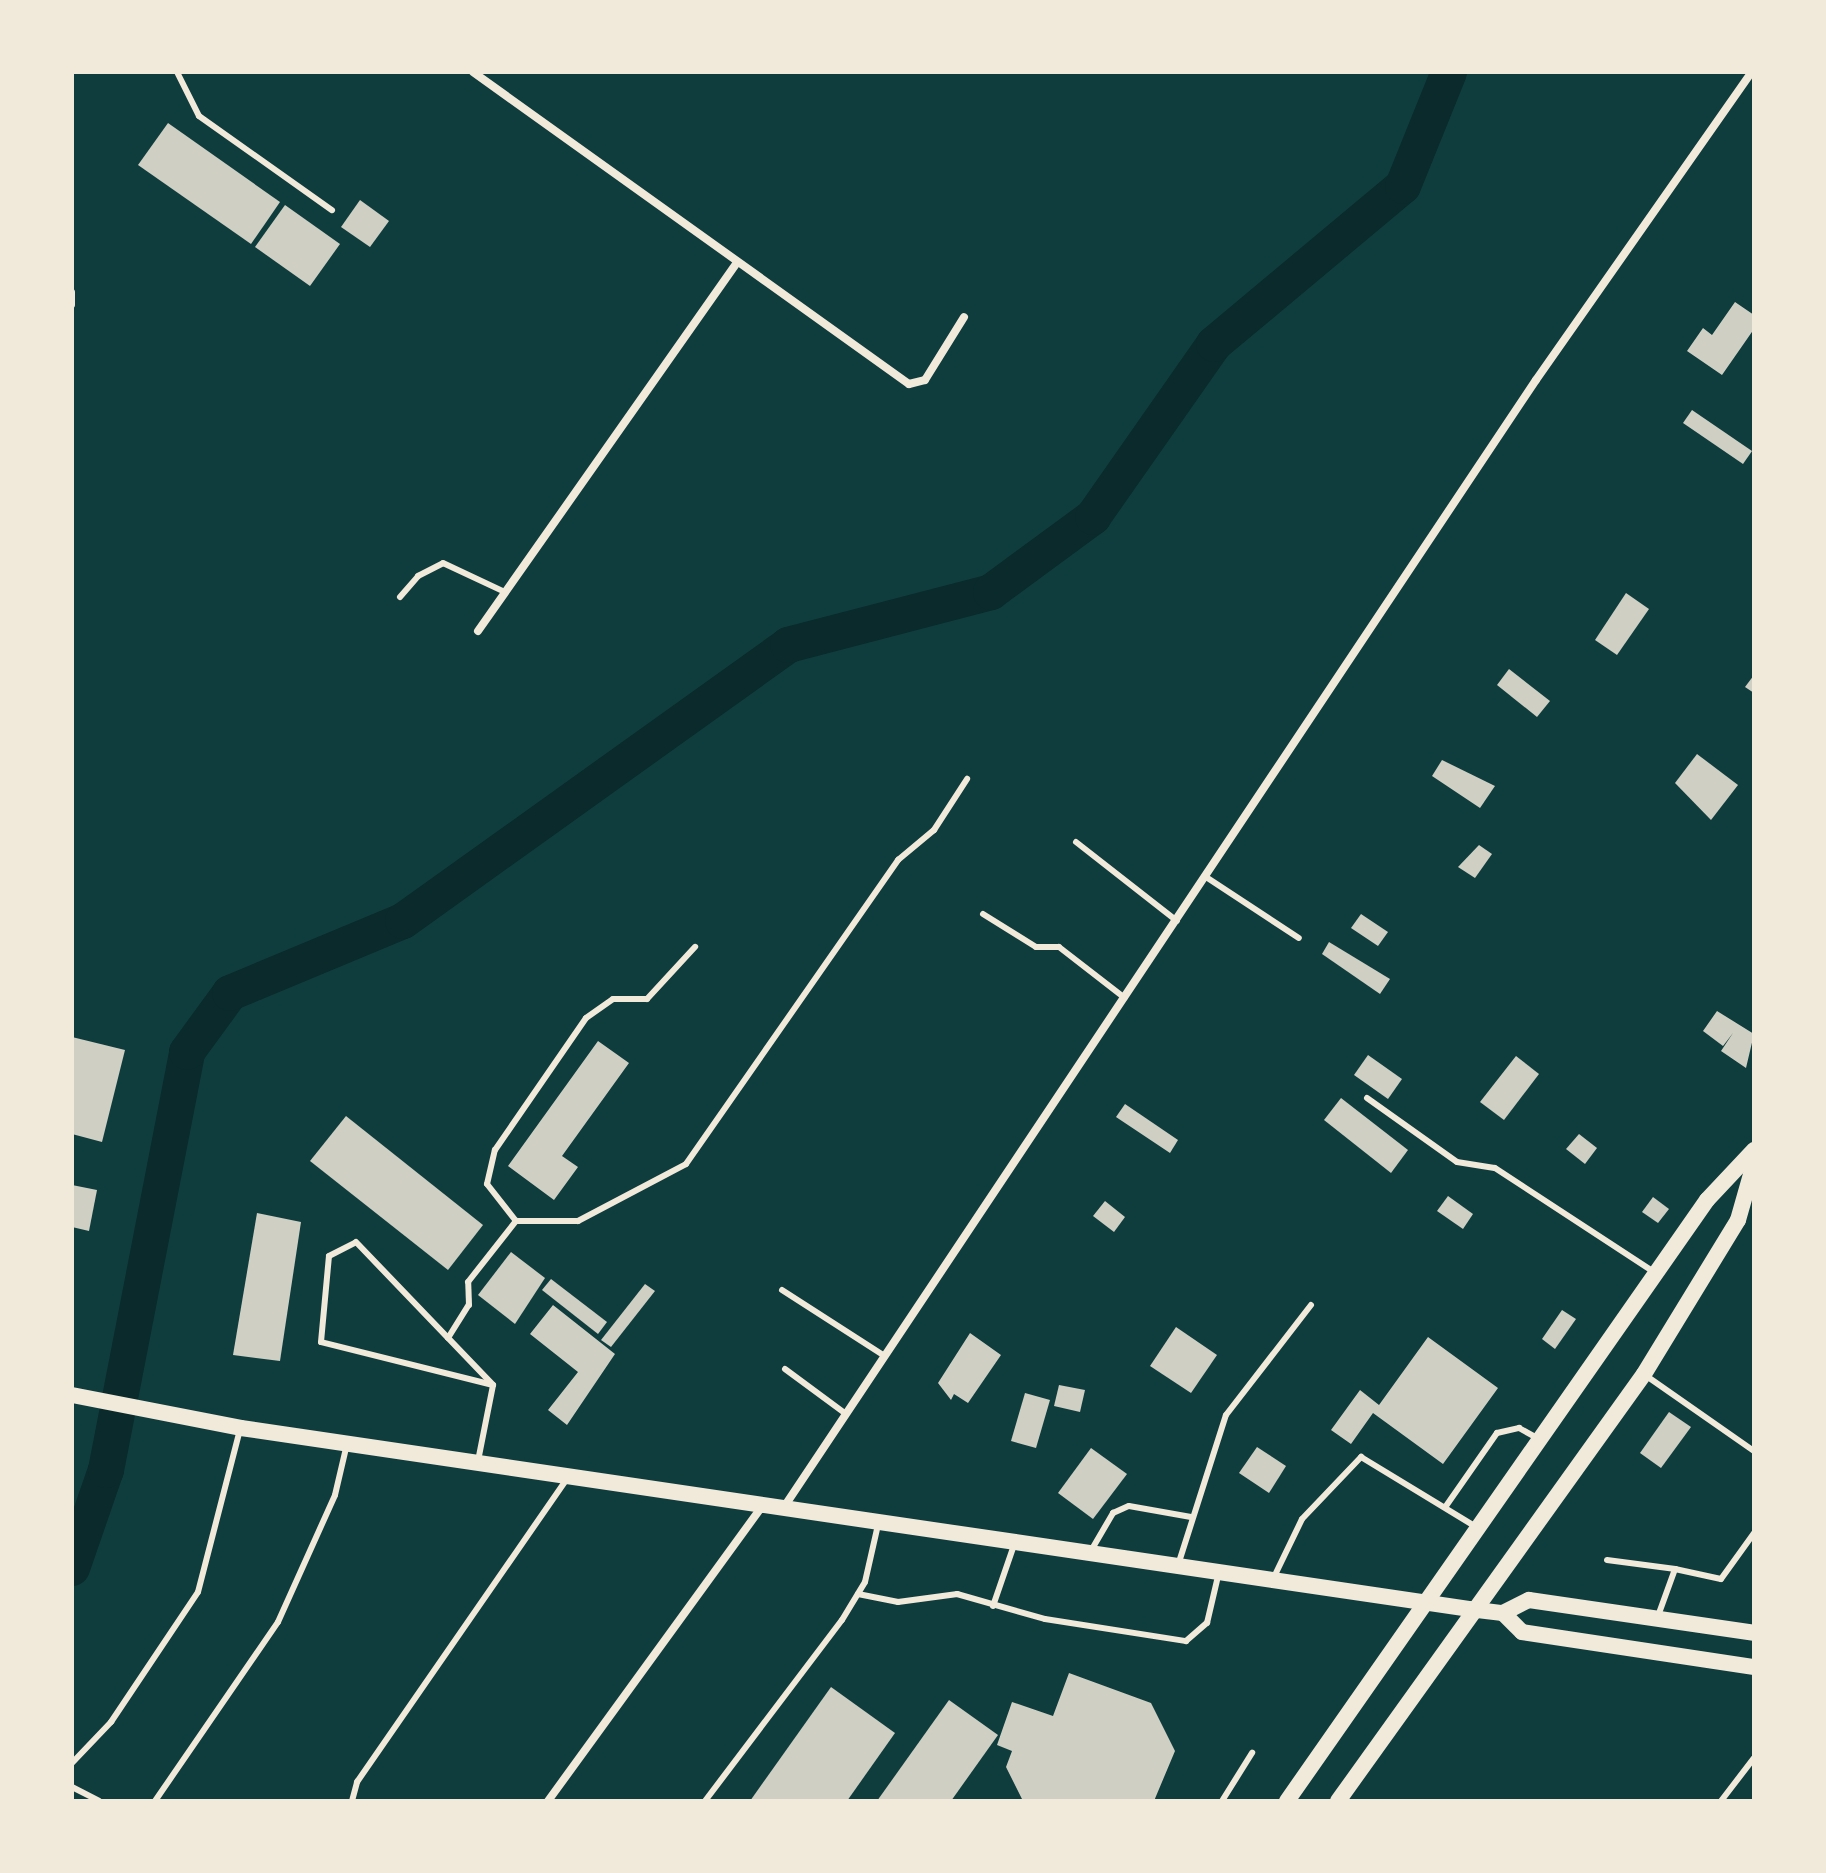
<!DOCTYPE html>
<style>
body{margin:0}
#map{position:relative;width:1826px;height:1873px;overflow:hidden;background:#0f3d3e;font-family:Manrope,sans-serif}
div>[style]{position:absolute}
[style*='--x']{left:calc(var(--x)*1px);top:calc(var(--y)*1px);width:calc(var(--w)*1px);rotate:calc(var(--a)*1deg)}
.river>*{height:36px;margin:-18px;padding:0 18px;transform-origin:18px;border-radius:18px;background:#0a2a2b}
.building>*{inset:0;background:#cfcfc3}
.service>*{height:6px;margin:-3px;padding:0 3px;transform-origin:3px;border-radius:3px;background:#f1e9da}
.minor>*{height:8px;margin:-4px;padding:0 4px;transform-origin:4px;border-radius:4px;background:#f1e9da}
.secondary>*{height:16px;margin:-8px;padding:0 8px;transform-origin:8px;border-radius:8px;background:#f1e9da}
span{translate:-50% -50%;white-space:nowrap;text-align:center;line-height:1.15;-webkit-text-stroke:8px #f1e9da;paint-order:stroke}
.frame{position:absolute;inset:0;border:74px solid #f1e9da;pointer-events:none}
</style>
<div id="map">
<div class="river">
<i style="--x:72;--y:1568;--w:104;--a:-70.9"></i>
<i style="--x:106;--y:1470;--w:426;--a:-79"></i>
<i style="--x:187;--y:1052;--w:73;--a:-53.9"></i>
<i style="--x:230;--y:993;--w:187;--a:-22.6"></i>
<i style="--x:403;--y:921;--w:474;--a:-35.6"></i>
<i style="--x:788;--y:645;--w:210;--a:-14.6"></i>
<i style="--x:991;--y:592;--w:127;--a:-36.3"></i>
<i style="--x:1093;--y:517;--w:211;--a:-55"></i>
<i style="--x:1214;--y:344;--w:246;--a:-39.9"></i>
<i style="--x:1403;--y:186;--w:123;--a:-68"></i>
</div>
<div class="building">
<i style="clip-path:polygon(168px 123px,280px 202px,251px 244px,138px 165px)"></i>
<i style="clip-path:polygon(360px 200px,389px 221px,370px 247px,341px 227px)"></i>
<i style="clip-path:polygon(285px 205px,340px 244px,310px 286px,255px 247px)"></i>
<i style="clip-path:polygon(1735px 302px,1754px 315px,1754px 329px,1722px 375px,1687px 351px,1703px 328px,1712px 335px)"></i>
<i style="clip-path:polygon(1692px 410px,1752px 451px,1743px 464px,1683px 423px)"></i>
<i style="clip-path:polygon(1626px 593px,1649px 609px,1617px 655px,1595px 640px)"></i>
<i style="clip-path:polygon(1509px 669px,1550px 701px,1537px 717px,1497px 685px)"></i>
<i style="clip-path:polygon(1754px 675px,1754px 693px,1745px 687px)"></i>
<i style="clip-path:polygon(1697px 754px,1738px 785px,1711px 820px,1675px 783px)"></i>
<i style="clip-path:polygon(1442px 760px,1495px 786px,1480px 808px,1432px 776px)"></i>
<i style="clip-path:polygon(1479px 845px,1492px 854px,1475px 878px,1458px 867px)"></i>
<i style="clip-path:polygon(1361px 914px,1388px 932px,1378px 946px,1351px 928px)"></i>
<i style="clip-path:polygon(1329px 942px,1390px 979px,1380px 994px,1322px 954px)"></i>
<i style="clip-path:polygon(1717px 1011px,1754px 1034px,1746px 1068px,1721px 1051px,1733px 1033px,1723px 1046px,1703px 1031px)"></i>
<i style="clip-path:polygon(72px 1037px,125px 1050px,102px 1142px,72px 1134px)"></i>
<i style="clip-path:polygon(598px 1041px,629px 1063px,562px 1156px,578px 1167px,554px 1200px,508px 1166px)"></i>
<i style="clip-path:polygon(1368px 1055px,1402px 1079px,1388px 1099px,1354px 1075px)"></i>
<i style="clip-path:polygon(1516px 1056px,1539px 1074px,1504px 1120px,1480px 1102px)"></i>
<i style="clip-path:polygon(1341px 1098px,1408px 1150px,1391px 1173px,1324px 1120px)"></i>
<i style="clip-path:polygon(1125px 1104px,1178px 1140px,1170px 1153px,1116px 1117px)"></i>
<i style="clip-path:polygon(346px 1116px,483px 1225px,448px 1270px,310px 1161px)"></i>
<i style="clip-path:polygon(1579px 1134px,1597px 1148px,1585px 1164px,1566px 1149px)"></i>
<i style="clip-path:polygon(72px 1185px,97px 1190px,89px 1231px,72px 1227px)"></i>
<i style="clip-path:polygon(1448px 1196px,1473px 1214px,1463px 1229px,1437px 1211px)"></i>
<i style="clip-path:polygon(1653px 1197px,1669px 1209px,1658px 1223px,1642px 1212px)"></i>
<i style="clip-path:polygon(1105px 1201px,1125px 1217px,1114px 1232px,1093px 1216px)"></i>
<i style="clip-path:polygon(257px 1213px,301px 1222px,280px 1361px,233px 1355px)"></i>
<i style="clip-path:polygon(511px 1252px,545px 1278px,515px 1324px,478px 1295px)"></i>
<i style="clip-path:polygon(551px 1279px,607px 1322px,598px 1334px,542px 1290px)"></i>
<i style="clip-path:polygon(645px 1284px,655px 1291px,611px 1347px,601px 1340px)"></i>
<i style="clip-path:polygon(553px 1305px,615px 1354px,567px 1425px,548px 1410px,578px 1372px,530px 1334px)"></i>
<i style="clip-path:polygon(1562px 1310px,1576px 1319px,1555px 1349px,1542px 1339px)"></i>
<i style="clip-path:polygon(1176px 1327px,1217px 1355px,1191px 1393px,1150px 1366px)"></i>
<i style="clip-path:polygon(970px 1333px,1001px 1355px,968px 1403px,954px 1394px,951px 1400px,938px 1383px)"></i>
<i style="clip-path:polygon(1428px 1337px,1498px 1388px,1443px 1464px,1373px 1413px,1351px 1444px,1331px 1430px,1360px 1390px,1379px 1405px)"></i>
<i style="clip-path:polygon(1059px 1385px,1085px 1390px,1080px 1412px,1054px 1406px)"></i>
<i style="clip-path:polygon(1025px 1393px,1050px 1400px,1036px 1448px,1011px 1441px)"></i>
<i style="clip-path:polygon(1669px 1412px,1691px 1427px,1661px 1468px,1640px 1453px)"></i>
<i style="clip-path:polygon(1257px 1447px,1286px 1466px,1269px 1493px,1239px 1473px)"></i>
<i style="clip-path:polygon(1091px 1448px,1127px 1474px,1093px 1519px,1058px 1493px)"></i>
<i style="clip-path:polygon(1069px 1673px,1151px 1703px,1175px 1751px,1154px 1801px,1023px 1801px,1006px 1767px,1012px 1751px,997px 1745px,1012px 1702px,1053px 1716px)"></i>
<i style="clip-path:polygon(831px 1687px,895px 1733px,847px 1801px,750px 1801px)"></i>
<i style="clip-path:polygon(949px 1700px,998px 1735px,951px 1801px,877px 1801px)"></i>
</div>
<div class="service">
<i style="--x:177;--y:72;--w:49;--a:63.4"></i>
<i style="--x:199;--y:116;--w:163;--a:35.3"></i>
<i style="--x:72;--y:292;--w:13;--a:90"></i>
<i style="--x:400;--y:597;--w:28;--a:-49"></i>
<i style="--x:418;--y:576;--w:28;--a:-27"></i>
<i style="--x:443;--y:563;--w:68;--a:25.1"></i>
<i style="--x:1076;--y:842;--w:128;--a:38"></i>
<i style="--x:1206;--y:877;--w:111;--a:33.3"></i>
<i style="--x:983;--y:914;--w:62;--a:31.9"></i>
<i style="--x:1036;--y:947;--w:23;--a:0"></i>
<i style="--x:1059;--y:947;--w:83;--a:37.7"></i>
<i style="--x:1367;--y:1098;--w:110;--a:35.4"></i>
<i style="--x:1457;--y:1162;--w:38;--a:9"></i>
<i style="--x:1495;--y:1168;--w:190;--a:33.2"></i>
<i style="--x:516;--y:1221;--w:62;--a:0"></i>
<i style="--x:578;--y:1221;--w:122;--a:-27.8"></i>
<i style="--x:686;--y:1164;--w:371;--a:-55.1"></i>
<i style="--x:898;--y:860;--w:47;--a:-39.8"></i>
<i style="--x:934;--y:830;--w:61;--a:-57.1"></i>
<i style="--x:782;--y:1290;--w:122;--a:32.7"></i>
<i style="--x:448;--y:1338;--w:39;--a:-58"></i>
<i style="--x:469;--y:1305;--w:23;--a:-92"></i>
<i style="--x:468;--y:1282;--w:78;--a:-51.8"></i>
<i style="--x:516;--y:1221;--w:47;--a:-128.1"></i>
<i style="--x:487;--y:1184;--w:35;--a:-77"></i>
<i style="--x:495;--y:1150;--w:160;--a:-55.4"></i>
<i style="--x:586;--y:1018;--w:33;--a:-35"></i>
<i style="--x:613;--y:999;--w:34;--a:0"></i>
<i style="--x:647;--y:999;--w:71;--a:-47.3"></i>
<i style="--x:785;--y:1369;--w:76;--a:36.4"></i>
<i style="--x:1645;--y:1375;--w:133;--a:34.9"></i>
<i style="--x:478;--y:1461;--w:77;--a:-78.8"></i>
<i style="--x:493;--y:1385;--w:177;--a:-166"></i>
<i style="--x:321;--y:1342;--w:86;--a:-84.7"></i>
<i style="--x:329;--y:1256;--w:30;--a:-27"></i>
<i style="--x:356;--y:1242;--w:198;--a:46.2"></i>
<i style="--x:1446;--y:1506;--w:89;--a:-55.1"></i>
<i style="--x:1497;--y:1433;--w:23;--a:-13"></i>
<i style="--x:1519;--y:1428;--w:21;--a:29"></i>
<i style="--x:1092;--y:1549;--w:42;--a:-59.7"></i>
<i style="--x:1113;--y:1513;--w:17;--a:-24"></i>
<i style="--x:1129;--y:1506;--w:63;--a:10.1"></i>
<i style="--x:1607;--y:1560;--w:69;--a:7.5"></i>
<i style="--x:1179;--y:1562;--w:154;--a:-72.3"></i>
<i style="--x:1226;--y:1415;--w:139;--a:-52.3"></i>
<i style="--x:1274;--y:1577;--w:64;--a:-64.2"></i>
<i style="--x:1302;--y:1519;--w:86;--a:-46.4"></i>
<i style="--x:1361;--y:1457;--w:137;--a:31.3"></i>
<i style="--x:858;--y:1594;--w:41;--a:11.3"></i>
<i style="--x:898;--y:1602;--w:60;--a:-7.7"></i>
<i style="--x:957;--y:1594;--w:91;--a:15.9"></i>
<i style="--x:1045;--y:1619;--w:143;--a:8.9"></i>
<i style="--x:1186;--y:1641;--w:28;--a:-41"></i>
<i style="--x:1207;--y:1623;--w:52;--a:-76.8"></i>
<i style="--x:993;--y:1606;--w:65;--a:-71"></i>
<i style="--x:1658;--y:1616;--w:50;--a:-70.1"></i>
<i style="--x:1675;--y:1569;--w:47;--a:12.3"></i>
<i style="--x:1721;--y:1579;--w:57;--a:-54.3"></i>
<i style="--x:72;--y:1763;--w:57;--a:-46.4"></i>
<i style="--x:111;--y:1722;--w:156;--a:-56.2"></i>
<i style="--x:198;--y:1592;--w:167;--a:-75.5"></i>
<i style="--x:72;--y:1787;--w:30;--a:27"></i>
<i style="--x:155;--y:1801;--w:217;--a:-55.5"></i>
<i style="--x:278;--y:1622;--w:139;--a:-65.8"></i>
<i style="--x:335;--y:1495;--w:52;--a:-76.8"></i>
<i style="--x:352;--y:1801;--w:20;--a:-75"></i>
<i style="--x:357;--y:1782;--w:371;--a:-55.3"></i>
<i style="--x:705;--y:1801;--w:227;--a:-52.9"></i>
<i style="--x:842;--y:1620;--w:44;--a:-58.8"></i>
<i style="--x:865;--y:1582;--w:58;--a:-77.2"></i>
<i style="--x:1222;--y:1801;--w:57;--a:-58"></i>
<i style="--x:1721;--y:1801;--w:54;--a:-52.5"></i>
</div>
<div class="minor">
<i style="--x:473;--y:72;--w:536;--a:35.59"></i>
<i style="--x:909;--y:384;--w:16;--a:-14"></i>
<i style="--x:925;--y:380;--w:74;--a:-58.2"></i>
<i style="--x:478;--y:631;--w:450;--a:-54.9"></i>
<i style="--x:786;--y:1504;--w:1351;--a:-56.29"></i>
<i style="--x:1536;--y:380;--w:376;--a:-55"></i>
<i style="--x:548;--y:1801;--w:367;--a:-54"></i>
</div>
<div class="secondary">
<i style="--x:72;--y:1395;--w:172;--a:11"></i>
<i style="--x:241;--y:1428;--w:1241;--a:8.38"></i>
<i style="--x:1469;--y:1609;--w:34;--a:7"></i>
<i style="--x:1503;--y:1613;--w:29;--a:-27"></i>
<i style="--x:1529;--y:1600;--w:227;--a:8.3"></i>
<i style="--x:1503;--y:1613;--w:27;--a:45"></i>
<i style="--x:1522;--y:1632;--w:235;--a:8.6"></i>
<i style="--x:1287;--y:1801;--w:733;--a:-55.05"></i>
<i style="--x:1707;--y:1200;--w:69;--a:-46.8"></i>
<i style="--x:1338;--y:1801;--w:525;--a:-54.37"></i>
<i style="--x:1644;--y:1374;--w:180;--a:-58.6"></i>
<i style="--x:1738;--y:1220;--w:58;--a:-74.1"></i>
</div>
<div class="frame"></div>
</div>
